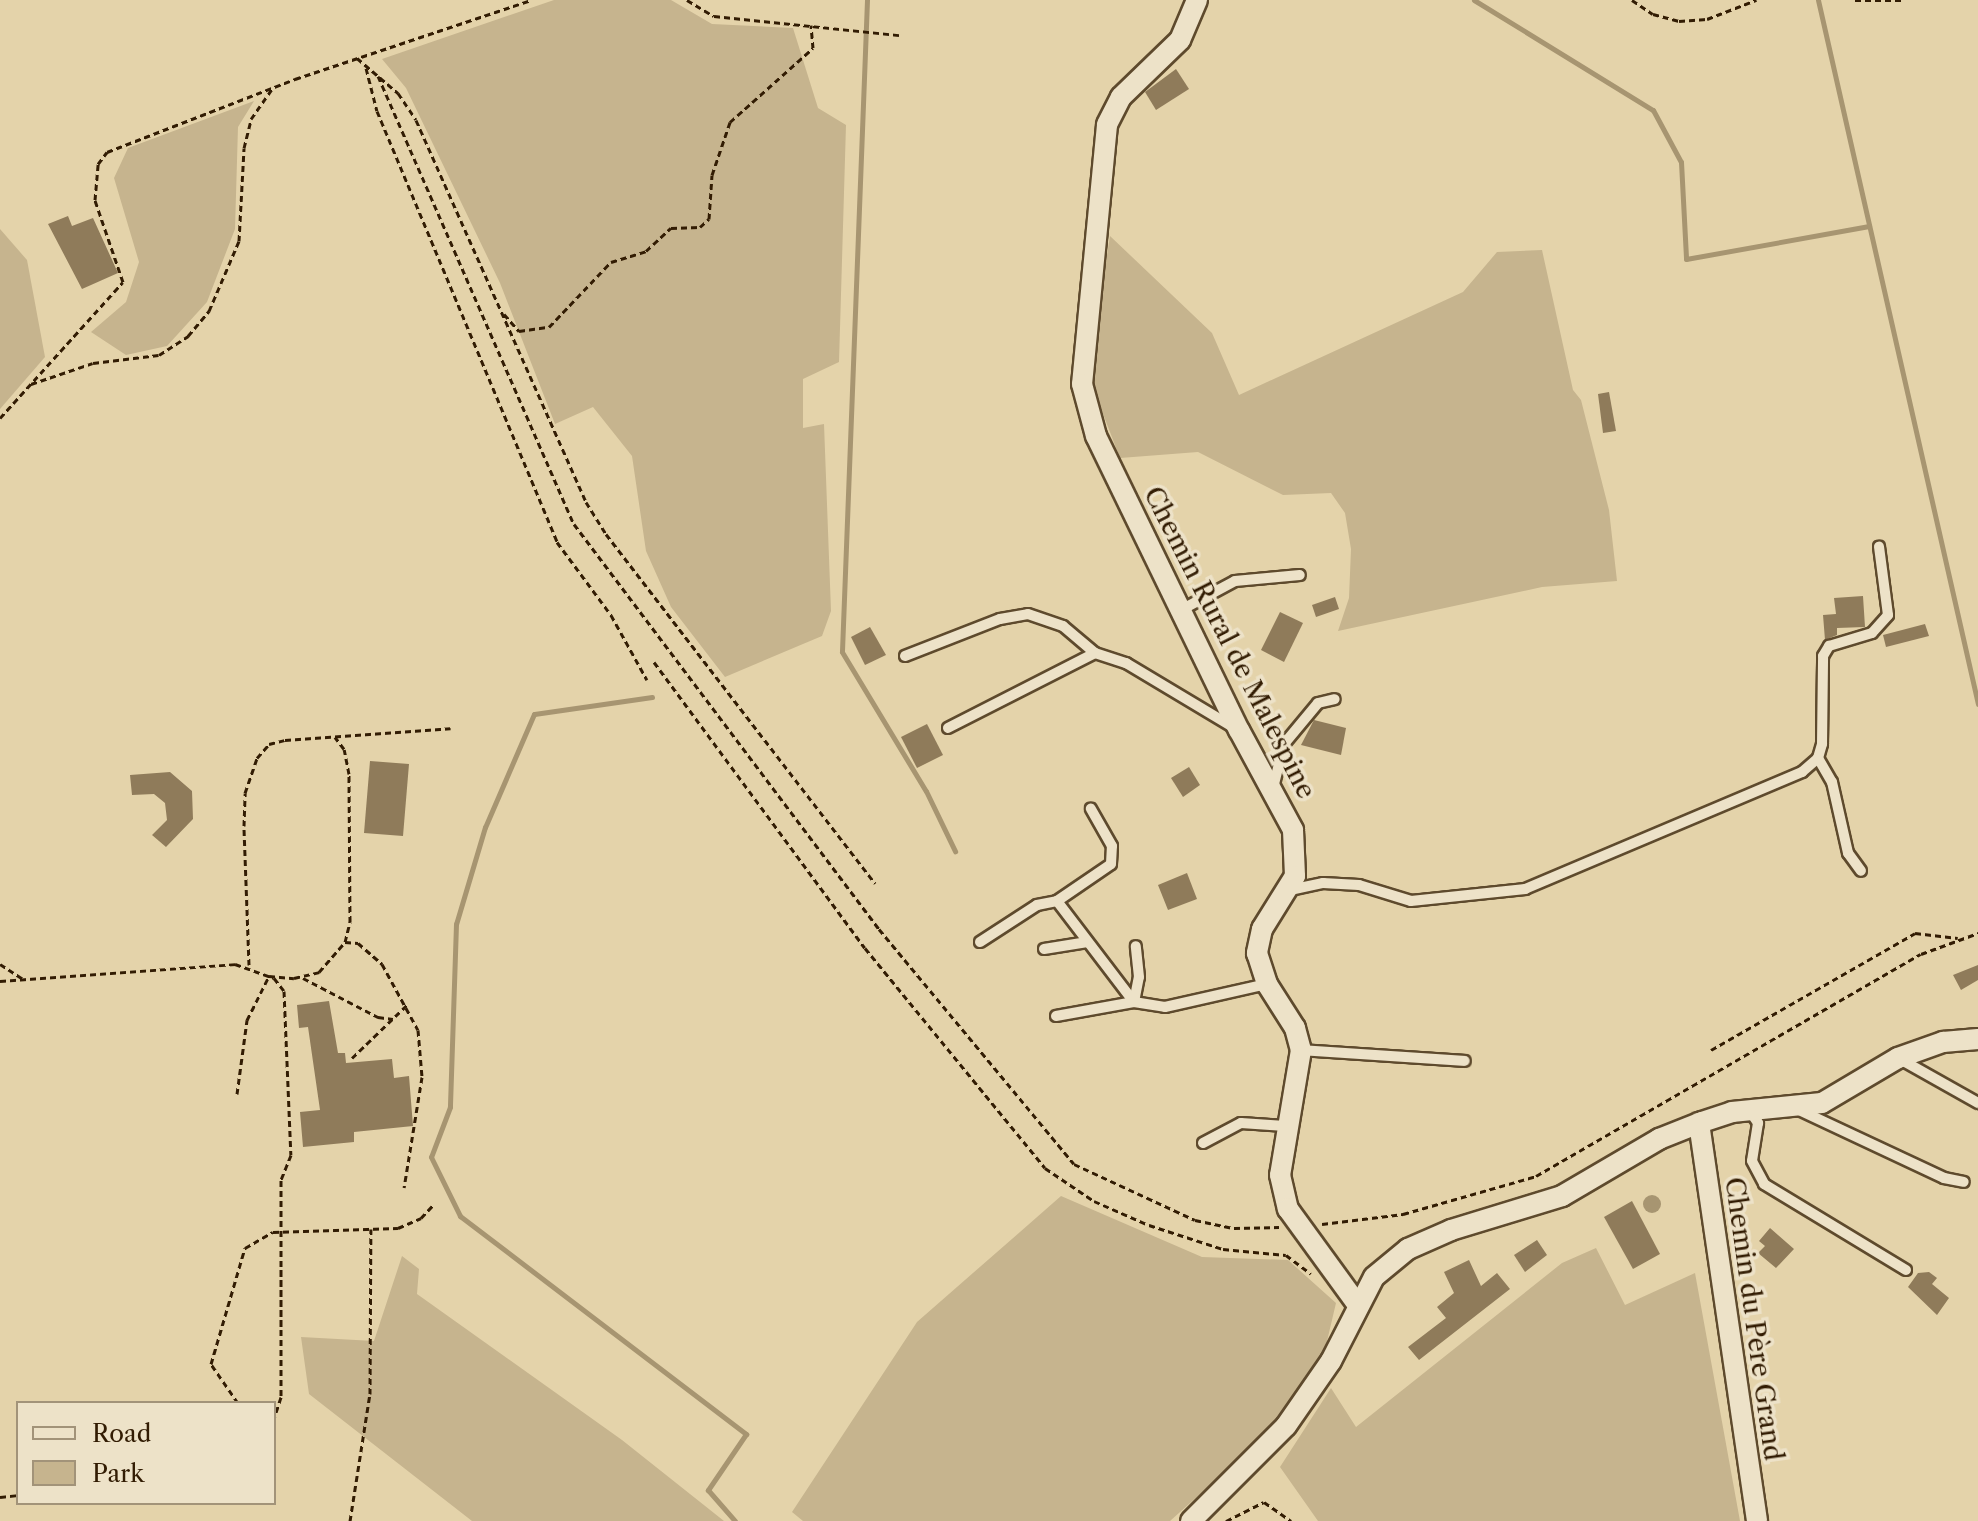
<!DOCTYPE html>
<meta charset="utf-8">
<style>
body{margin:0}
#map{position:relative;width:1978px;height:1521px;overflow:hidden;background:#e4d3aa;font-family:"Libre Caslon Text",serif}
div>[style]{position:absolute}
[style*='--x']{left:calc(var(--x)*1px);top:calc(var(--y)*1px);width:calc(var(--w)*1px);rotate:calc(var(--a)*1deg)}
.green>*{inset:0;background:#c6b48e}
.water>*{inset:0;background:#a79571}
.round{border-radius:50%}
.stream>*{height:5px;margin:-2.5px;padding:0 2.5px;transform-origin:2.5px;border-radius:2.5px;background:#a79571}
.building>*{inset:0;background:#8f7b5a}
.path>*{height:3px;margin-top:-1.5px;transform-origin:0;background:repeating-linear-gradient(90deg,#321c03 0 6px,transparent 0 10px)}
.roads{filter:drop-shadow(2px 0 #5e4a2d) drop-shadow(-2px 0 #5e4a2d) drop-shadow(0 2px #5e4a2d) drop-shadow(0 -2px #5e4a2d)}
.lane>*{height:10px;margin:-5px;padding:0 5px;transform-origin:5px;border-radius:5px;background:#ede2c8}
.street>*{height:20px;margin:-10px;padding:0 10px;transform-origin:10px;border-radius:10px;background:#ede2c8}
span{translate:-50% -50%;white-space:nowrap;text-align:center;line-height:1.15;-webkit-text-stroke:7px #ede2c8;paint-order:stroke}
.street-label{font-size:26px;color:#321c03}
.legend{position:absolute;left:16px;top:1401px;width:260px;height:104px;box-sizing:border-box;background:#ede2c8;border:2px solid #a29379;margin:0;padding:10px 14px;list-style:none;font-size:24px;color:#321c03}
.legend li{display:flex;align-items:center;gap:16px;height:40px}
.legend b{width:40px;border:2px solid #a29379}
</style>
<div id="map">
<div class="green">
<i style="clip-path:polygon(554px 0,671px 0,712px 24px,793px 28px,818px 108px,846px 125px,839px 362px,803px 379px,803px 428px,824px 424px,831px 611px,822px 636px,725px 677px,671px 607px,646px 551px,632px 456px,593px 407px,555px 424px,500px 283px,406px 88px,382px 59px)"></i>
<i style="clip-path:polygon(254px 101px,238px 127px,235px 229px,207px 302px,167px 346px,126px 355px,91px 332px,126px 302px,139px 262px,114px 178px,128px 148px)"></i>
<i style="clip-path:polygon(0 229px,27px 260px,45px 357px,0 409px)"></i>
<i style="clip-path:polygon(1110px 236px,1212px 333px,1239px 395px,1463px 292px,1497px 252px,1542px 250px,1573px 390px,1581px 400px,1609px 510px,1617px 581px,1542px 587px,1338px 631px,1349px 598px,1351px 549px,1345px 513px,1331px 493px,1283px 495px,1198px 452px,1120px 458px,1093px 388px,1091px 358px)"></i>
<i style="clip-path:polygon(1061px 1196px,1202px 1257px,1288px 1260px,1336px 1303px,1324px 1354px,1276px 1426px,1170px 1521px,803px 1521px,792px 1512px,917px 1322px)"></i>
<i style="clip-path:polygon(1596px 1248px,1625px 1305px,1695px 1273px,1740px 1521px,1318px 1521px,1280px 1467px,1331px 1388px,1356px 1427px,1562px 1263px)"></i>
<i style="clip-path:polygon(402px 1256px,419px 1269px,417px 1294px,622px 1440px,724px 1521px,472px 1521px,309px 1394px,301px 1337px,374px 1341px)"></i>
</div>
<div class="water">
<i class="round" style="left:1643px;top:1195px;width:18px;height:18px"></i>
</div>
<div class="stream">
<i style="--x:867;--y:0;--w:652;--a:92.2"></i>
<i style="--x:842;--y:652;--w:162;--a:58.9"></i>
<i style="--x:926;--y:791;--w:67;--a:64.2"></i>
<i style="--x:1474;--y:0;--w:210;--a:31.6"></i>
<i style="--x:1653;--y:110;--w:59;--a:61.7"></i>
<i style="--x:1681;--y:162;--w:97;--a:87"></i>
<i style="--x:1686;--y:259;--w:186;--a:-10.2"></i>
<i style="--x:1818;--y:0;--w:722;--a:77.2"></i>
<i style="--x:652;--y:697;--w:119;--a:171.8"></i>
<i style="--x:534;--y:714;--w:123;--a:113.4"></i>
<i style="--x:485;--y:827;--w:101;--a:106.6"></i>
<i style="--x:456;--y:924;--w:183;--a:91.9"></i>
<i style="--x:450;--y:1107;--w:53;--a:110.8"></i>
<i style="--x:431;--y:1157;--w:66;--a:63.8"></i>
<i style="--x:460;--y:1216;--w:360;--a:37.3"></i>
<i style="--x:746;--y:1434;--w:68;--a:124.2"></i>
<i style="--x:708;--y:1490;--w:41;--a:48.9"></i>
</div>
<div class="building">
<i style="clip-path:polygon(1176px 69px,1189px 89px,1156px 110px,1145px 92px)"></i>
<i style="clip-path:polygon(68px 216px,72px 226px,93px 218px,118px 273px,82px 289px,48px 224px)"></i>
<i style="clip-path:polygon(1609px 392px,1616px 431px,1603px 433px,1598px 394px)"></i>
<i style="clip-path:polygon(1863px 596px,1865px 627px,1837px 628px,1837px 635px,1825px 640px,1823px 615px,1836px 614px,1834px 598px)"></i>
<i style="clip-path:polygon(1335px 597px,1339px 609px,1316px 617px,1312px 605px)"></i>
<i style="clip-path:polygon(1280px 612px,1303px 623px,1284px 662px,1261px 650px)"></i>
<i style="clip-path:polygon(1925px 624px,1929px 636px,1886px 647px,1883px 635px)"></i>
<i style="clip-path:polygon(870px 627px,886px 655px,865px 665px,851px 637px)"></i>
<i style="clip-path:polygon(1314px 720px,1346px 728px,1341px 755px,1301px 745px)"></i>
<i style="clip-path:polygon(927px 724px,943px 755px,917px 768px,901px 737px)"></i>
<i style="clip-path:polygon(370px 761px,409px 764px,403px 836px,364px 833px)"></i>
<i style="clip-path:polygon(1189px 767px,1200px 785px,1183px 797px,1171px 778px)"></i>
<i style="clip-path:polygon(170px 772px,192px 791px,193px 819px,166px 847px,152px 835px,167px 820px,165px 803px,154px 794px,132px 795px,130px 775px)"></i>
<i style="clip-path:polygon(1187px 873px,1197px 899px,1168px 910px,1158px 885px)"></i>
<i style="clip-path:polygon(1978px 965px,1978px 980px,1961px 990px,1953px 975px)"></i>
<i style="clip-path:polygon(329px 1001px,338px 1053px,345px 1053px,346px 1063px,392px 1059px,394px 1078px,409px 1076px,413px 1126px,354px 1132px,354px 1142px,303px 1147px,300px 1112px,320px 1110px,308px 1027px,299px 1028px,297px 1005px)"></i>
<i style="clip-path:polygon(1632px 1201px,1660px 1254px,1633px 1269px,1604px 1217px)"></i>
<i style="clip-path:polygon(1770px 1228px,1794px 1249px,1776px 1268px,1758px 1253px,1765px 1246px,1759px 1241px)"></i>
<i style="clip-path:polygon(1537px 1240px,1547px 1255px,1525px 1272px,1514px 1255px)"></i>
<i style="clip-path:polygon(1469px 1260px,1481px 1286px,1497px 1273px,1510px 1289px,1419px 1360px,1408px 1347px,1446px 1318px,1437px 1307px,1454px 1293px,1444px 1272px)"></i>
<i style="clip-path:polygon(1929px 1272px,1937px 1278px,1932px 1284px,1949px 1298px,1937px 1315px,1908px 1287px,1918px 1273px)"></i>
</div>
<div class="path">
<i style="--x:687;--y:0;--w:31;--a:31"></i>
<i style="--x:714;--y:16;--w:186;--a:5.9"></i>
<i style="--x:1632;--y:0;--w:25;--a:34"></i>
<i style="--x:1653;--y:14;--w:27;--a:15"></i>
<i style="--x:1679;--y:21;--w:28;--a:-4"></i>
<i style="--x:1707;--y:19;--w:53;--a:-21.2"></i>
<i style="--x:1855;--y:0;--w:46;--a:0"></i>
<i style="--x:357;--y:58;--w:54;--a:40.5"></i>
<i style="--x:398;--y:93;--w:32;--a:56"></i>
<i style="--x:416;--y:120;--w:418;--a:66"></i>
<i style="--x:586;--y:502;--w:38;--a:58"></i>
<i style="--x:606;--y:534;--w:441;--a:52.4"></i>
<i style="--x:366;--y:68;--w:44;--a:75.7"></i>
<i style="--x:377;--y:111;--w:467;--a:67.3"></i>
<i style="--x:557;--y:542;--w:91;--a:53.5"></i>
<i style="--x:611;--y:615;--w:74;--a:61"></i>
<i style="--x:378;--y:76;--w:489;--a:66.4"></i>
<i style="--x:574;--y:524;--w:507;--a:53.02"></i>
<i style="--x:879;--y:929;--w:305;--a:50.3"></i>
<i style="--x:1074;--y:1164;--w:133;--a:24.8"></i>
<i style="--x:1195;--y:1220;--w:40;--a:12"></i>
<i style="--x:1234;--y:1228;--w:45;--a:-1.3"></i>
<i style="--x:504;--y:314;--w:23;--a:49"></i>
<i style="--x:519;--y:331;--w:30;--a:-8"></i>
<i style="--x:549;--y:327;--w:90;--a:-46.4"></i>
<i style="--x:611;--y:262;--w:37;--a:-17"></i>
<i style="--x:646;--y:251;--w:34;--a:-43"></i>
<i style="--x:671;--y:228;--w:29;--a:-2"></i>
<i style="--x:700;--y:227;--w:12;--a:-42"></i>
<i style="--x:709;--y:219;--w:44;--a:-86.1"></i>
<i style="--x:712;--y:175;--w:56;--a:-71.2"></i>
<i style="--x:730;--y:122;--w:111;--a:-41.7"></i>
<i style="--x:813;--y:48;--w:23;--a:-95"></i>
<i style="--x:31;--y:384;--w:65;--a:-18.7"></i>
<i style="--x:93;--y:363;--w:66;--a:-6.9"></i>
<i style="--x:159;--y:355;--w:35;--a:-33"></i>
<i style="--x:188;--y:336;--w:33;--a:-50"></i>
<i style="--x:209;--y:311;--w:76;--a:-66.8"></i>
<i style="--x:239;--y:241;--w:93;--a:-86.9"></i>
<i style="--x:244;--y:148;--w:30;--a:-76"></i>
<i style="--x:251;--y:119;--w:38;--a:-55"></i>
<i style="--x:0;--y:418;--w:183;--a:-47.9"></i>
<i style="--x:123;--y:282;--w:87;--a:-108.9"></i>
<i style="--x:95;--y:200;--w:36;--a:-85"></i>
<i style="--x:98;--y:164;--w:15;--a:-53"></i>
<i style="--x:107;--y:152;--w:202;--a:-21.2"></i>
<i style="--x:295;--y:79;--w:249;--a:-18.5"></i>
<i style="--x:654;--y:662;--w:355;--a:53.6"></i>
<i style="--x:865;--y:948;--w:284;--a:50.7"></i>
<i style="--x:1045;--y:1168;--w:59;--a:34"></i>
<i style="--x:1094;--y:1201;--w:60;--a:23.6"></i>
<i style="--x:1149;--y:1225;--w:78;--a:18"></i>
<i style="--x:1223;--y:1249;--w:63;--a:5.4"></i>
<i style="--x:1286;--y:1255;--w:31;--a:37"></i>
<i style="--x:345;--y:942;--w:13;--a:4"></i>
<i style="--x:358;--y:943;--w:32;--a:41"></i>
<i style="--x:382;--y:964;--w:75;--a:61.4"></i>
<i style="--x:418;--y:1030;--w:47;--a:85.1"></i>
<i style="--x:422;--y:1077;--w:112;--a:99.2"></i>
<i style="--x:0;--y:964;--w:27;--a:33"></i>
<i style="--x:249;--y:965;--w:139;--a:-92.1"></i>
<i style="--x:244;--y:826;--w:33;--a:-88"></i>
<i style="--x:245;--y:793;--w:37;--a:-71"></i>
<i style="--x:257;--y:758;--w:18;--a:-49"></i>
<i style="--x:269;--y:744;--w:16;--a:-14"></i>
<i style="--x:285;--y:740;--w:166;--a:-4.1"></i>
<i style="--x:303;--y:978;--w:85;--a:27.5"></i>
<i style="--x:378;--y:1017;--w:15;--a:8"></i>
<i style="--x:0;--y:981;--w:236;--a:-4.1"></i>
<i style="--x:235;--y:964;--w:41;--a:19.7"></i>
<i style="--x:274;--y:978;--w:16;--a:52"></i>
<i style="--x:284;--y:991;--w:164;--a:87.6"></i>
<i style="--x:291;--y:1155;--w:27;--a:112"></i>
<i style="--x:281;--y:1180;--w:217;--a:90"></i>
<i style="--x:281;--y:1397;--w:22;--a:108"></i>
<i style="--x:1711;--y:1050;--w:235;--a:-29.8"></i>
<i style="--x:1915;--y:933;--w:43;--a:6.6"></i>
<i style="--x:352;--y:1058;--w:78;--a:-44"></i>
<i style="--x:237;--y:1094;--w:75;--a:-82.3"></i>
<i style="--x:247;--y:1020;--w:49;--a:-63.4"></i>
<i style="--x:269;--y:976;--w:25;--a:5"></i>
<i style="--x:294;--y:978;--w:26;--a:-13"></i>
<i style="--x:319;--y:972;--w:40;--a:-49"></i>
<i style="--x:345;--y:942;--w:21;--a:-76"></i>
<i style="--x:350;--y:922;--w:148;--a:-90.4"></i>
<i style="--x:349;--y:774;--w:25;--a:-101"></i>
<i style="--x:344;--y:749;--w:15;--a:-127"></i>
<i style="--x:1322;--y:1224;--w:82;--a:-7"></i>
<i style="--x:1403;--y:1214;--w:138;--a:-15.9"></i>
<i style="--x:1536;--y:1176;--w:444;--a:-30"></i>
<i style="--x:1921;--y:954;--w:61;--a:-20.2"></i>
<i style="--x:238;--y:1403;--w:47;--a:-124.7"></i>
<i style="--x:211;--y:1364;--w:121;--a:-73.7"></i>
<i style="--x:245;--y:1248;--w:32;--a:-30"></i>
<i style="--x:273;--y:1232;--w:125;--a:-1.8"></i>
<i style="--x:398;--y:1228;--w:25;--a:-23"></i>
<i style="--x:421;--y:1218;--w:19;--a:-47"></i>
<i style="--x:0;--y:1497;--w:18;--a:-6"></i>
<i style="--x:350;--y:1521;--w:129;--a:-81.1"></i>
<i style="--x:370;--y:1394;--w:165;--a:-89.7"></i>
<i style="--x:1226;--y:1521;--w:42;--a:-26.6"></i>
<i style="--x:1264;--y:1502;--w:33;--a:35"></i>
</div>
<div class="roads">
<div class="lane">
<i style="--x:1181;--y:610;--w:61;--a:-28.2"></i>
<i style="--x:1235;--y:581;--w:65;--a:-5.3"></i>
<i style="--x:1095;--y:653;--w:33;--a:18"></i>
<i style="--x:1126;--y:663;--w:125;--a:30.9"></i>
<i style="--x:905;--y:656;--w:102;--a:-21.3"></i>
<i style="--x:1000;--y:619;--w:28;--a:-10"></i>
<i style="--x:1028;--y:614;--w:37;--a:19"></i>
<i style="--x:1063;--y:626;--w:42;--a:40.2"></i>
<i style="--x:1095;--y:653;--w:165;--a:153"></i>
<i style="--x:1818;--y:758;--w:28;--a:60"></i>
<i style="--x:1832;--y:782;--w:73;--a:77.3"></i>
<i style="--x:1848;--y:853;--w:22;--a:54"></i>
<i style="--x:1273;--y:788;--w:45;--a:-76"></i>
<i style="--x:1284;--y:744;--w:53;--a:-50.3"></i>
<i style="--x:1318;--y:703;--w:17;--a:-13"></i>
<i style="--x:1290;--y:890;--w:34;--a:-12"></i>
<i style="--x:1323;--y:883;--w:36;--a:3"></i>
<i style="--x:1359;--y:885;--w:54;--a:17.1"></i>
<i style="--x:1411;--y:901;--w:115;--a:-6"></i>
<i style="--x:1525;--y:889;--w:301;--a:-22.9"></i>
<i style="--x:1802;--y:772;--w:21;--a:-41"></i>
<i style="--x:1818;--y:758;--w:15;--a:-74"></i>
<i style="--x:1822;--y:744;--w:88;--a:-89.3"></i>
<i style="--x:1823;--y:656;--w:12;--a:-59"></i>
<i style="--x:1829;--y:646;--w:45;--a:-16.8"></i>
<i style="--x:1872;--y:633;--w:24;--a:-48"></i>
<i style="--x:1888;--y:615;--w:69;--a:-97.5"></i>
<i style="--x:1057;--y:901;--w:65;--a:-34.4"></i>
<i style="--x:1111;--y:864;--w:18;--a:-87"></i>
<i style="--x:1112;--y:846;--w:43;--a:-119.6"></i>
<i style="--x:980;--y:942;--w:68;--a:-33"></i>
<i style="--x:1037;--y:905;--w:20;--a:-11"></i>
<i style="--x:1057;--y:901;--w:127;--a:52.7"></i>
<i style="--x:1134;--y:1002;--w:31;--a:9"></i>
<i style="--x:1165;--y:1007;--w:105;--a:-12.7"></i>
<i style="--x:1044;--y:949;--w:44;--a:-9.2"></i>
<i style="--x:1056;--y:1016;--w:79;--a:-10.2"></i>
<i style="--x:1134;--y:1002;--w:25;--a:-79"></i>
<i style="--x:1139;--y:977;--w:31;--a:-96"></i>
<i style="--x:1301;--y:1050;--w:164;--a:3.8"></i>
<i style="--x:1900;--y:1059;--w:90;--a:29.4"></i>
<i style="--x:1749;--y:1110;--w:16;--a:55"></i>
<i style="--x:1758;--y:1123;--w:38;--a:99"></i>
<i style="--x:1752;--y:1161;--w:26;--a:62"></i>
<i style="--x:1764;--y:1184;--w:166;--a:31.2"></i>
<i style="--x:1799;--y:1110;--w:160;--a:25.1"></i>
<i style="--x:1944;--y:1178;--w:20;--a:11"></i>
<i style="--x:1203;--y:1143;--w:43;--a:-27.8"></i>
<i style="--x:1241;--y:1123;--w:44;--a:3.9"></i>
</div>
<div class="street">
<i style="--x:1197;--y:0;--w:43;--a:113"></i>
<i style="--x:1180;--y:40;--w:82;--a:136"></i>
<i style="--x:1121;--y:97;--w:31;--a:117"></i>
<i style="--x:1107;--y:125;--w:260;--a:95.5"></i>
<i style="--x:1082;--y:384;--w:54;--a:74.9"></i>
<i style="--x:1096;--y:436;--w:327;--a:64.1"></i>
<i style="--x:1239;--y:730;--w:114;--a:61.6"></i>
<i style="--x:1293;--y:830;--w:46;--a:87.5"></i>
<i style="--x:1295;--y:876;--w:62;--a:121.9"></i>
<i style="--x:1262;--y:929;--w:25;--a:102"></i>
<i style="--x:1257;--y:953;--w:33;--a:72"></i>
<i style="--x:1267;--y:984;--w:52;--a:57.5"></i>
<i style="--x:1295;--y:1028;--w:23;--a:75"></i>
<i style="--x:1301;--y:1050;--w:127;--a:99.5"></i>
<i style="--x:1280;--y:1175;--w:35;--a:77"></i>
<i style="--x:1288;--y:1209;--w:117;--a:54"></i>
<i style="--x:1699;--y:1123;--w:402;--a:81.7"></i>
<i style="--x:1191;--y:1521;--w:134;--a:-45"></i>
<i style="--x:1286;--y:1426;--w:79;--a:-55.3"></i>
<i style="--x:1331;--y:1361;--w:94;--a:-62.9"></i>
<i style="--x:1374;--y:1277;--w:44;--a:-39.5"></i>
<i style="--x:1408;--y:1249;--w:47;--a:-23.8"></i>
<i style="--x:1451;--y:1230;--w:116;--a:-17"></i>
<i style="--x:1562;--y:1196;--w:113;--a:-30.4"></i>
<i style="--x:1659;--y:1139;--w:46;--a:-21.6"></i>
<i style="--x:1702;--y:1122;--w:32;--a:-18"></i>
<i style="--x:1732;--y:1112;--w:90;--a:-5.7"></i>
<i style="--x:1822;--y:1103;--w:88;--a:-30.6"></i>
<i style="--x:1898;--y:1058;--w:48;--a:-19.6"></i>
<i style="--x:1943;--y:1042;--w:35;--a:-5"></i>
</div>
</div>
<div class="street-label">
<span style="left:1229px;top:643px;rotate:63deg">Chemin Rural de Malespine</span>
<span style="left:1753px;top:1319px;rotate:82deg">Chemin du Père Grand</span>
</div>
<ul class="legend">
<li><b style="height:10px;background:#ede2c8"></b>Road</li>
<li><b style="height:22px;background:#c6b48e"></b>Park</li>
</ul>
</div>
